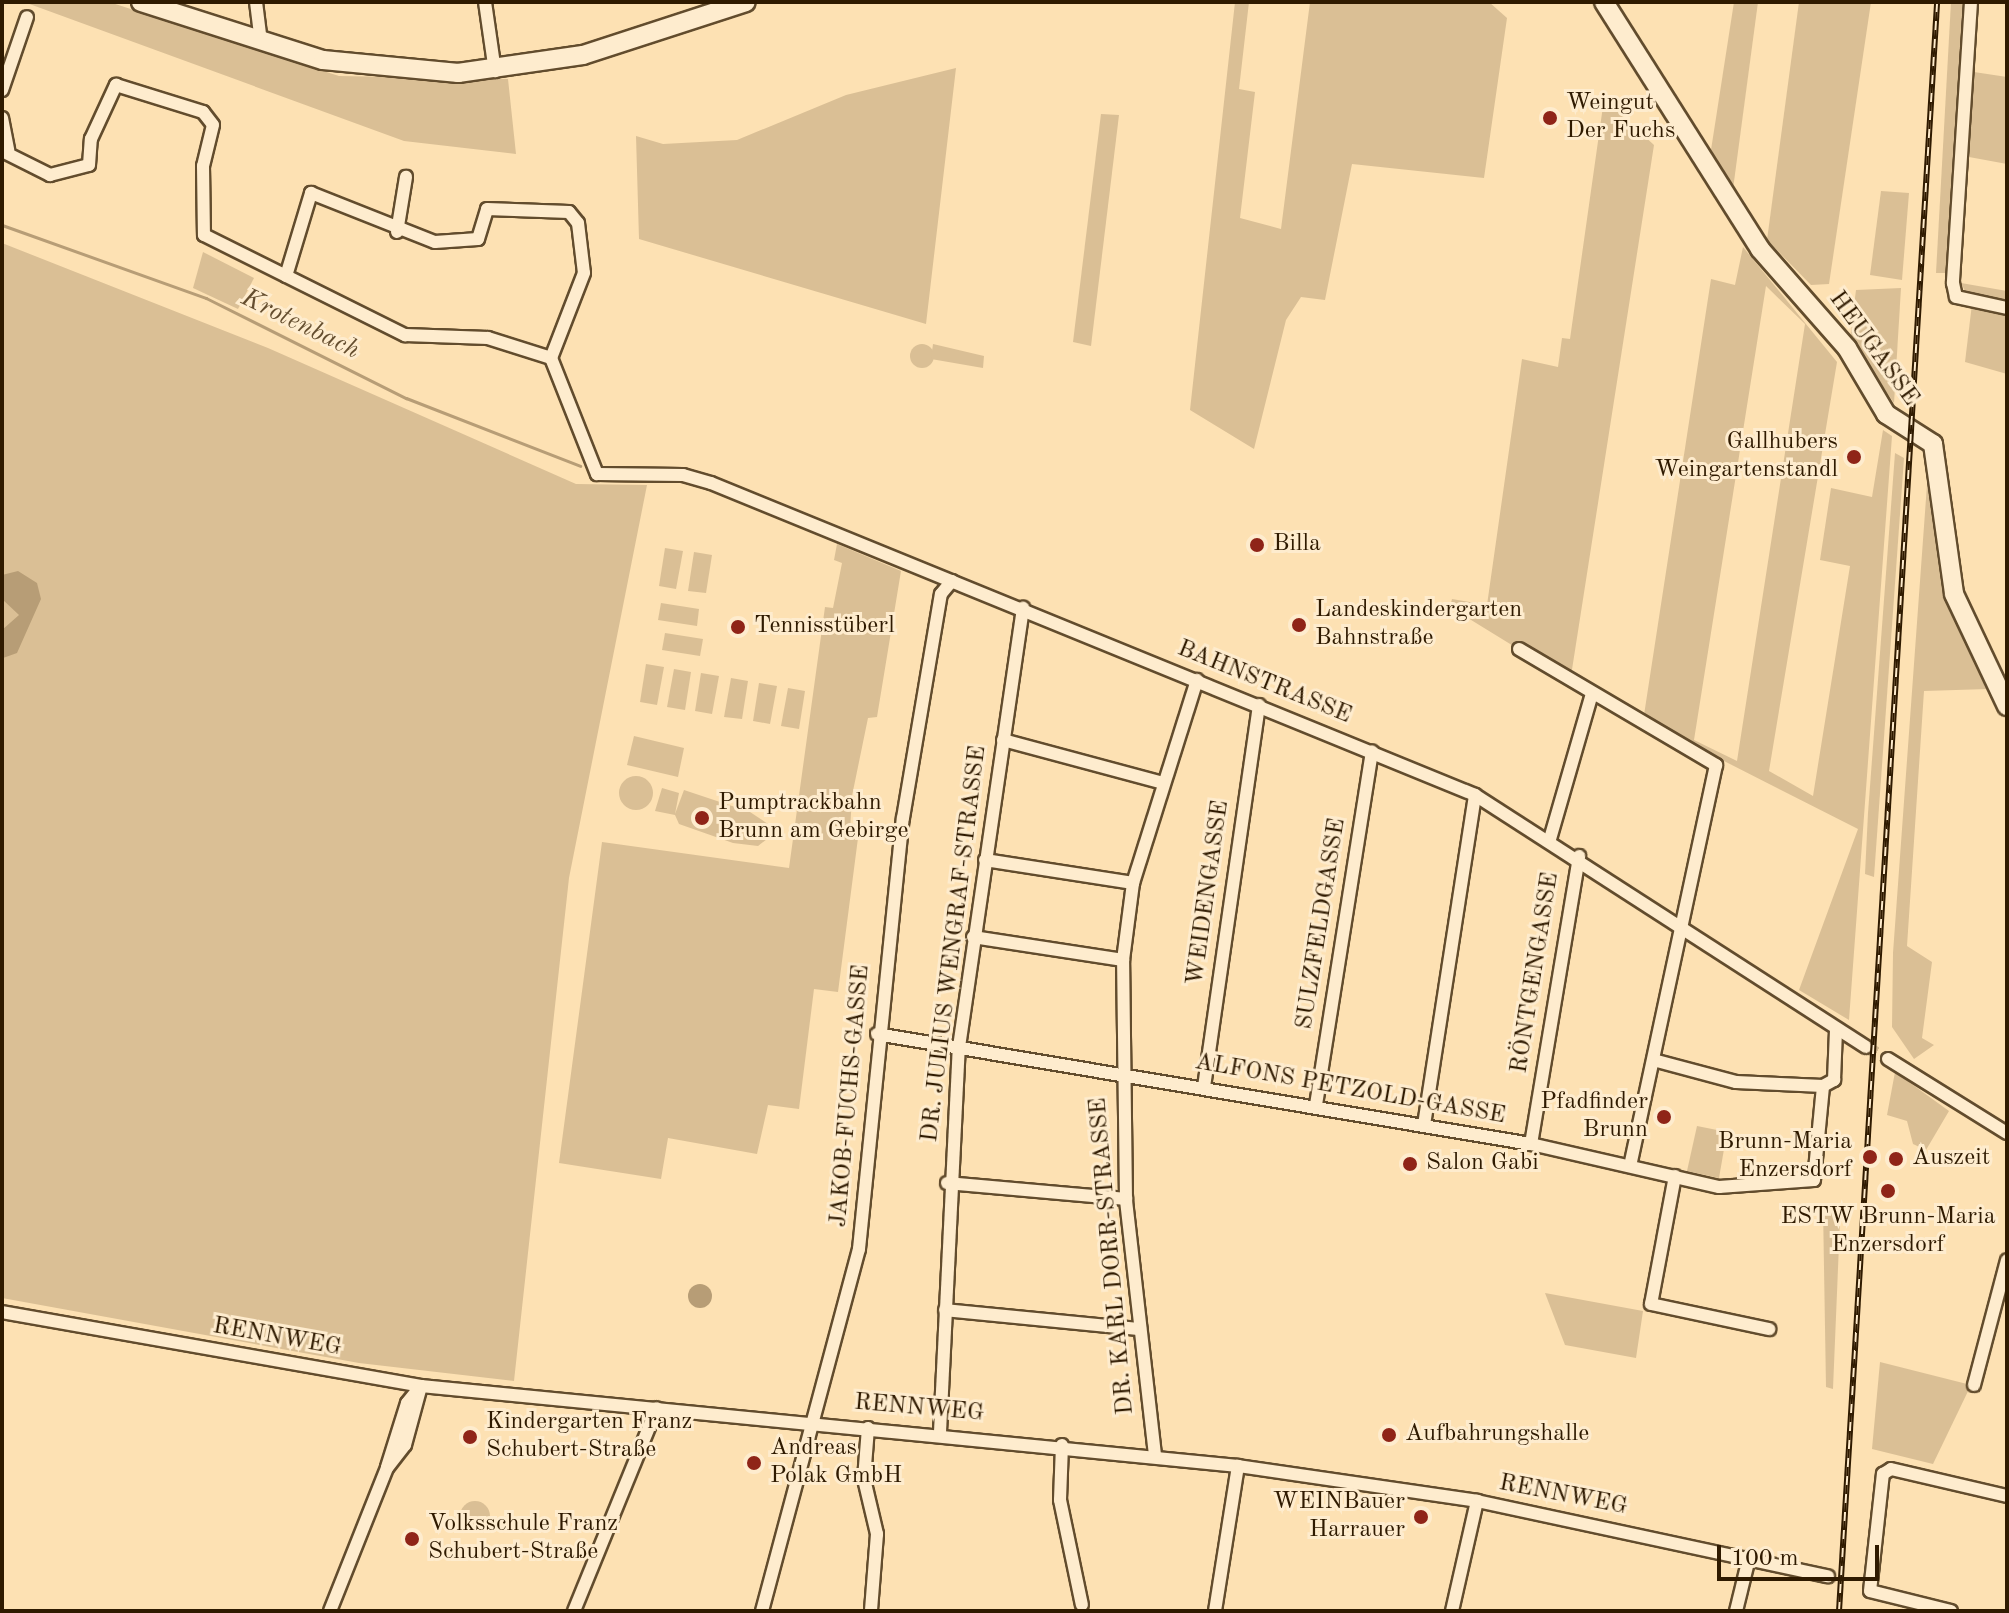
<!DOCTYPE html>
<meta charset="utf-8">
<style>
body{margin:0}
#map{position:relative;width:2009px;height:1613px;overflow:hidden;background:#fde1b3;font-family:"Old Standard TT",serif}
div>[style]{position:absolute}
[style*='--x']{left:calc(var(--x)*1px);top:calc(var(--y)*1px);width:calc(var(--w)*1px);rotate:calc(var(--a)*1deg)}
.green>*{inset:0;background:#dabf95}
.round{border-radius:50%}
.water>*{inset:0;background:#b79d76}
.stream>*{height:3px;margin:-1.5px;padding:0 1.5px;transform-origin:1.5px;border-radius:1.5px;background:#b79d76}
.street-tunnel>*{height:12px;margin-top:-6px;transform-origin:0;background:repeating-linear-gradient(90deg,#d4b98f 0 12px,transparent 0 18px)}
.roads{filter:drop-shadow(2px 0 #624c2d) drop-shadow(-2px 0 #624c2d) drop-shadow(0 2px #624c2d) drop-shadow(0 -2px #624c2d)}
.street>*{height:12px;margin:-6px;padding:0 6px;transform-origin:6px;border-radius:6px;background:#feecce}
.secondary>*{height:18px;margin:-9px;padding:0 9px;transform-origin:9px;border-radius:9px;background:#feecce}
.rail>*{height:6px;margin-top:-3px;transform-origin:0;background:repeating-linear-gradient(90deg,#feecce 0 9px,#2f1a00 0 18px);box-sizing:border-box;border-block:2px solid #2f1a00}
.dots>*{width:22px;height:22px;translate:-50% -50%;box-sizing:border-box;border:4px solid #feecce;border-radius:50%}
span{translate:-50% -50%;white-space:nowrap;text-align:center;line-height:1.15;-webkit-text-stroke:6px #feecce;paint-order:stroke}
.poi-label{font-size:24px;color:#2f1a00}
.left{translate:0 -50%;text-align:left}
.right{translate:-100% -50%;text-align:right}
.street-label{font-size:24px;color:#2f1a00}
.water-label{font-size:26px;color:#654e2f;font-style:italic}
.frame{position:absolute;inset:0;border:4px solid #2f1a00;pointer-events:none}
.scale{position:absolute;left:1717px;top:1545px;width:162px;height:36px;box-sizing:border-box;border:4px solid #2f1a00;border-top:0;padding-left:10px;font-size:24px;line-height:28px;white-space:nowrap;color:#2f1a00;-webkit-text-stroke:6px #feecce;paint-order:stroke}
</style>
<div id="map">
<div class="green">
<i style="clip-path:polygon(24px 2px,109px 2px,339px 76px,508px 79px,516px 154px,404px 141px)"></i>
<i style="clip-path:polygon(1235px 2px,1249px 2px,1239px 89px,1255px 92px,1240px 218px,1281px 229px,1310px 2px,1489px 2px,1507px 18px,1484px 178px,1352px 164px,1325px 300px,1301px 297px,1286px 320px,1254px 449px,1190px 410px)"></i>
<i style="clip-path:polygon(1734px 2px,1758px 2px,1733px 189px,1711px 150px)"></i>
<i style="clip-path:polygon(1799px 2px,1871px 2px,1829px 284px,1811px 285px,1767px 240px)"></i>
<i style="clip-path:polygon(1951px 2px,1965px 2px,1946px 273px,1936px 273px)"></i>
<i style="clip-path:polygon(956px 68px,926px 324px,639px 239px,636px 136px,663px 144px,737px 140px,846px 95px)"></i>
<i style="clip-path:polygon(1974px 72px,2007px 77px,2007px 164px,1969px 157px)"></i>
<i style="clip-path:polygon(evenodd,1604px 99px,1654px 145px,1571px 676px,1644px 715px,1711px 279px,1735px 285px,1743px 247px,1837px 362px,1769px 771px,1813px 796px,1850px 566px,1820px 560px,1831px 488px,1872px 497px,1883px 430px,1892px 436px,1849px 1020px,1799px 990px,1858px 829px,1590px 693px,1450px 607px,1452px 599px,1487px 605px,1522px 359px,1558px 367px,1562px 338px,1570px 339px,1604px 99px,1766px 286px,1805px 324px,1737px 761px,1694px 740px,1766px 286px)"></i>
<i style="clip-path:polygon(1101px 114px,1119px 115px,1091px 346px,1073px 342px)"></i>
<i style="clip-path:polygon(1881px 191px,1909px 193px,1902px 280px,1870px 275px)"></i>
<i style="clip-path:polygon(2px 243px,268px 348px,576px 484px,647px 485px,569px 878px,514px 1381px,359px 1363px,2px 1298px)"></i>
<i style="clip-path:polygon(203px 252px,254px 278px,238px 309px,193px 288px)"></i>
<i style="clip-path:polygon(1961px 283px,2007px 291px,2007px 303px,1966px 293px)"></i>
<i style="clip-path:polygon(1901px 288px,1894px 403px,1850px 339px,1856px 290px)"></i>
<i style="clip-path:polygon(1972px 304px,2007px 313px,2007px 374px,1965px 362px)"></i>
<i class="round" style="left:910px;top:344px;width:24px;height:24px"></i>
<i style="clip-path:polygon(933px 344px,984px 356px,983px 368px,931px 359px)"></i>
<i style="clip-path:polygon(1895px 453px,1904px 458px,1874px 877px,1865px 874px,1868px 813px)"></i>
<i style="clip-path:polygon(1928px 471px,1945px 595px,1988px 689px,1924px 691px,1907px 946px,1932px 962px,1922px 1038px,1934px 1045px,1914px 1059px,1892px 1027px,1893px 953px)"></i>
<i style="clip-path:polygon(837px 544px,901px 571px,877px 717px,868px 718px,852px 796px,850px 831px,858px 838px,838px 992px,814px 989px,799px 1109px,768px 1105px,757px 1154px,668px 1138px,661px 1179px,559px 1163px,602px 842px,789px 868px,825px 607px,833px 608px,842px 563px,834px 560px)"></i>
<i style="clip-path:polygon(665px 548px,683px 551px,676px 589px,659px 586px)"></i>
<i style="clip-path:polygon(694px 552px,712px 555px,706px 593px,688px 591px)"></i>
<i style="clip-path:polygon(661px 603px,699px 609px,697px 626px,658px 620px)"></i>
<i style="clip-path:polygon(665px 633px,703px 639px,700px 656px,662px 650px)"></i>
<i style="clip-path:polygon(646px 664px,664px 667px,657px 705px,640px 702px)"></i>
<i style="clip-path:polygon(674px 669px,691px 672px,685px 710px,667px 707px)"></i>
<i style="clip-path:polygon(701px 673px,719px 676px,712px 714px,695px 711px)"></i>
<i style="clip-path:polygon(731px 678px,748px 681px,742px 719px,724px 717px)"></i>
<i style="clip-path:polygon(759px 683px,777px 686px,770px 724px,753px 721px)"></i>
<i style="clip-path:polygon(788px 688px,805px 691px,799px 729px,781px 726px)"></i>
<i style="clip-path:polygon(634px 736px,684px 748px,678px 777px,627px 765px)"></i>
<i class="round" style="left:619px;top:776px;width:34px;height:34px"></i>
<i style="clip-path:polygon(662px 788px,679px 793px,675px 814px,684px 790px,750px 812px,768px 824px,767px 839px,758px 846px,733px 843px,679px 824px,675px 815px,655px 811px)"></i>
<i style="clip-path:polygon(1895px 1072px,1949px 1111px,1926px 1150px,1913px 1144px,1907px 1121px,1887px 1115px)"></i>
<i style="clip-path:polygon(1697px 1126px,1727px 1132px,1719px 1178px,1687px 1171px)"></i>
<i style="clip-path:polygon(1823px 1207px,1839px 1209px,1840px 1220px,1833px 1389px,1826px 1387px)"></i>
<i style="clip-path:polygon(1545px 1293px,1643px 1311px,1636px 1358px,1565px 1345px)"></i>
<i style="clip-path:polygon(1880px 1362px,1971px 1385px,1933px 1464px,1872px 1449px)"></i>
<i class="round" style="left:460px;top:1501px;width:30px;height:30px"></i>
</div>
<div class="water">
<i style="clip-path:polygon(18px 571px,37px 583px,41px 599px,17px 653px,3px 658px,2px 630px,19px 615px,2px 599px,2px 575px)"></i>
<i class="round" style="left:688px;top:1284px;width:24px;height:24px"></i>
</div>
<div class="stream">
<i style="--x:2;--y:225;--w:217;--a:19.7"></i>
<i style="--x:206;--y:298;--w:224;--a:26.6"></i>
<i style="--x:406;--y:398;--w:187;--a:21.3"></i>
</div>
<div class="street-tunnel">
<i style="--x:1866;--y:1047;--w:25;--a:29"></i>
</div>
<div class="roads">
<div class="street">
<i style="--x:256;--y:2;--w:40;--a:82.9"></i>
<i style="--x:485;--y:2;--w:70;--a:81.8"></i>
<i style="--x:1971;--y:2;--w:282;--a:93.7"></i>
<i style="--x:1953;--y:283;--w:14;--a:78"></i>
<i style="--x:1956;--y:297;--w:52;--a:12.2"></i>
<i style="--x:2;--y:90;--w:77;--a:-71.1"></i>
<i style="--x:2;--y:118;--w:33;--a:79"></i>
<i style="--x:2;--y:151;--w:54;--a:26.6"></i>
<i style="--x:50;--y:175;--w:40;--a:-14.4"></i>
<i style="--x:89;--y:165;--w:26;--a:-86"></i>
<i style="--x:91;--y:139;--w:60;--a:-65.2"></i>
<i style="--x:116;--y:85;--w:91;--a:17.2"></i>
<i style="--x:203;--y:112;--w:16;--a:52"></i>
<i style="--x:213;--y:125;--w:42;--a:103.7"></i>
<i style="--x:203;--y:166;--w:69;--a:89.2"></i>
<i style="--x:204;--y:235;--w:225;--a:26.5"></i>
<i style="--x:405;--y:335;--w:83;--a:2.1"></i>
<i style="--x:488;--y:338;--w:66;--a:17.6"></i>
<i style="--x:397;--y:232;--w:56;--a:-80.7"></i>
<i style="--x:286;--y:276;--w:87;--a:-73.2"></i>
<i style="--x:311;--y:193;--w:133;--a:21.6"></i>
<i style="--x:435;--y:242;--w:43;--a:-4"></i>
<i style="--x:478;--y:239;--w:31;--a:-73"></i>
<i style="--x:487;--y:209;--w:82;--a:2.1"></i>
<i style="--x:569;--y:212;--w:14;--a:51"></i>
<i style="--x:578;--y:223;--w:50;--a:83.2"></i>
<i style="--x:584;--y:273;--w:91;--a:111.2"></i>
<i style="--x:551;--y:358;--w:125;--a:68.4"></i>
<i style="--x:597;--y:474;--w:86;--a:0.7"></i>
<i style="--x:683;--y:475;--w:29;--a:16"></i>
<i style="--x:711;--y:483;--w:825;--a:22.21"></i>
<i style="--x:1475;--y:795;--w:465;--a:32.8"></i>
<i style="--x:1519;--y:649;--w:229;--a:30.5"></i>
<i style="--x:1716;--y:765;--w:410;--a:102.1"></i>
<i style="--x:1003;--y:740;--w:163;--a:15"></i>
<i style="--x:1550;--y:839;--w:148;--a:-73.9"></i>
<i style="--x:985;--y:860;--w:150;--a:8.8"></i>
<i style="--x:973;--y:937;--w:152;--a:8.7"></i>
<i style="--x:877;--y:1034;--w:663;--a:9.55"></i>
<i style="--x:1531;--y:1144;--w:193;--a:12.9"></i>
<i style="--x:1719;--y:1187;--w:95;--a:-4.2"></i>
<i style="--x:1814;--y:1180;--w:94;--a:-84.5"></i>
<i style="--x:1888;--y:1059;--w:140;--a:31.9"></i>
<i style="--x:1657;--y:1061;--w:82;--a:14.9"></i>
<i style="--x:1736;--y:1082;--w:87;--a:2.6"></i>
<i style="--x:1823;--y:1086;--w:13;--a:-29"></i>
<i style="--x:1834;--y:1080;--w:49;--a:-87.7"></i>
<i style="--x:1204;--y:1087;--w:386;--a:-81.8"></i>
<i style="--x:1316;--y:1105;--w:358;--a:-81"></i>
<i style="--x:1424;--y:1125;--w:334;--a:-81.2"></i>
<i style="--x:1531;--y:1144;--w:292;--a:-80.5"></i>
<i style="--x:1675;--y:1176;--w:130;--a:100.6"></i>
<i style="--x:1651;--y:1304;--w:121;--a:12"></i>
<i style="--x:947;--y:1183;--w:180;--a:5.1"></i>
<i style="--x:945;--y:1310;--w:196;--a:5.6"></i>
<i style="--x:2;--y:1312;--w:425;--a:10"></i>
<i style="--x:421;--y:1386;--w:821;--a:5.59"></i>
<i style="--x:1238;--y:1466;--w:242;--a:8.3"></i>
<i style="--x:1477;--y:1501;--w:359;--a:12.1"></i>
<i style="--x:1974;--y:1385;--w:129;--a:-75.2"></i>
<i style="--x:868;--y:1428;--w:51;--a:94.5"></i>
<i style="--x:864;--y:1479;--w:57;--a:76.7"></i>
<i style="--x:877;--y:1534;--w:77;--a:94.5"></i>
<i style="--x:940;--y:1432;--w:385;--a:-87.2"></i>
<i style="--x:959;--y:1047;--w:444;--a:-81.7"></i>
<i style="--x:1062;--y:1445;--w:55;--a:92.1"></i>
<i style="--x:1060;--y:1500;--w:107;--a:78.2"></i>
<i style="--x:1155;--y:1455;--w:258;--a:-96.5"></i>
<i style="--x:1126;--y:1199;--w:239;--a:-90.7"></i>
<i style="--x:1123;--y:960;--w:78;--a:-82.6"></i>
<i style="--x:1133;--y:883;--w:213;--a:-72.5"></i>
<i style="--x:387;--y:1467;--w:67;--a:-72.6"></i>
<i style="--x:407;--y:1403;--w:22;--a:-51"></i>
<i style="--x:330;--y:1611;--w:154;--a:-68.3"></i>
<i style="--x:387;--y:1468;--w:29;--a:-52"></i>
<i style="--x:405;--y:1445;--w:61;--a:-74.8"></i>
<i style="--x:574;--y:1611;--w:219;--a:-67.8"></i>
<i style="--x:762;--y:1611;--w:375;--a:-75"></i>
<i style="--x:859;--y:1249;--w:433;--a:-84.2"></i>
<i style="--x:903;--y:818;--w:227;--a:-80.4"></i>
<i style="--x:941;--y:594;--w:17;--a:-50"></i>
<i style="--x:1215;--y:1611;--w:147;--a:-81"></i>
<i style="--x:1452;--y:1611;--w:113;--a:-77.2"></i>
<i style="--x:1736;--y:1611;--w:55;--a:-76.2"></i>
<i style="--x:1951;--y:1611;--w:83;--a:-166.1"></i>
<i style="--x:1870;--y:1591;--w:118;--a:-83.7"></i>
<i style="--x:1883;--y:1474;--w:9;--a:-32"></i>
<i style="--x:1891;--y:1469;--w:119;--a:13.1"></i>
</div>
<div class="secondary">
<i style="--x:141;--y:2;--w:191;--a:17.7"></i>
<i style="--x:323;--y:60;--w:136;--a:5.5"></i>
<i style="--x:458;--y:73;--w:126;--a:-8.2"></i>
<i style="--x:583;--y:55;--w:171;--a:-18"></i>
<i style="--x:1604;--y:2;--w:292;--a:57.7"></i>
<i style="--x:1760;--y:249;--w:132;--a:48.7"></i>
<i style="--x:1847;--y:348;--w:77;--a:59.4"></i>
<i style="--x:1886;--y:414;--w:56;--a:32.6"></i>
<i style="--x:1933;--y:444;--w:151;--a:82"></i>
<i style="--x:1954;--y:594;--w:124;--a:64.7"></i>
</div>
</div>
<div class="rail">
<i style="--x:1839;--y:1611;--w:1612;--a:-86.51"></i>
</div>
<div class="dots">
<i style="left:1550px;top:118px;background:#8f2418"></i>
<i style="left:1854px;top:457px;background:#8f2418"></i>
<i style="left:1257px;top:545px;background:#8f2418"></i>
<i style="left:1299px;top:625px;background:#8f2418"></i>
<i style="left:738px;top:627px;background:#8f2418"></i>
<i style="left:702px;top:818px;background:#8f2418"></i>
<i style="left:1664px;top:1117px;background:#8f2418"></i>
<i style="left:1870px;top:1157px;background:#8f2418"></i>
<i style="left:1896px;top:1159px;background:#8f2418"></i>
<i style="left:1410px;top:1164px;background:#8f2418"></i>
<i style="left:1888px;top:1191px;background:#8f2418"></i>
<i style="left:1389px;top:1435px;background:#8f2418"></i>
<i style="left:470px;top:1437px;background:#8f2418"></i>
<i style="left:754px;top:1463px;background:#8f2418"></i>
<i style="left:1421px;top:1517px;background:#8f2418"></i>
<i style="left:412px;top:1539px;background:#8f2418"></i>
</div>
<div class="poi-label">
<span class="left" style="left:1566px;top:118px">Weingut<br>Der Fuchs</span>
<span class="right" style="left:1838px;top:457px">Gallhubers<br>Weingartenstandl</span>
<span class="left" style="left:1273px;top:545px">Billa</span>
<span class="left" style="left:1315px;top:625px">Landeskindergarten<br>Bahnstraße</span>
<span class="left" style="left:754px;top:627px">Tennisstüberl</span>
<span class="left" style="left:718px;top:818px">Pumptrackbahn<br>Brunn am Gebirge</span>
<span class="right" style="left:1648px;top:1117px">Pfadfinder<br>Brunn</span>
<span class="right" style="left:1852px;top:1157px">Brunn-Maria<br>Enzersdorf</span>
<span class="left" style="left:1912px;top:1159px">Auszeit</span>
<span class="left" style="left:1426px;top:1164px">Salon Gabi</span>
<span style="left:1888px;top:1232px">ESTW Brunn-Maria<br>Enzersdorf</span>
<span class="left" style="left:486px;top:1437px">Kindergarten Franz<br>Schubert-Straße</span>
<span class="left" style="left:1405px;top:1435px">Aufbahrungshalle</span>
<span class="left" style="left:770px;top:1463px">Andreas<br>Polak GmbH</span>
<span class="right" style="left:1405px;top:1517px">WEINBauer<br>Harrauer</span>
<span class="left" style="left:428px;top:1539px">Volksschule Franz<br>Schubert-Straße</span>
</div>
<div class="street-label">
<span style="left:1873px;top:349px;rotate:54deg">HEUGASSE</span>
<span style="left:1264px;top:683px;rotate:22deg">BAHNSTRASSE</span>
<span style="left:1209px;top:893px;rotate:-82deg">WEIDENGASSE</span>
<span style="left:1322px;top:924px;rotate:-81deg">SULZFELDGASSE</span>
<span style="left:955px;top:944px;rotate:-83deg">DR. JULIUS WENGRAF-STRASSE</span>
<span style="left:1536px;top:973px;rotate:-81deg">RÖNTGENGASSE</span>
<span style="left:1350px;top:1090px;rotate:10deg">ALFONS PETZOLD-GASSE</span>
<span style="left:851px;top:1096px;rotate:-85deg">JAKOB-FUCHS-GASSE</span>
<span style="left:1113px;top:1256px;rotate:-95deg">DR. KARL DORR-STRASSE</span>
<span style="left:277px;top:1338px;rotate:10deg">RENNWEG</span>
<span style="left:919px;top:1409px;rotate:5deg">RENNWEG</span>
<span style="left:1563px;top:1496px;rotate:11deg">RENNWEG</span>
</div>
<div class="water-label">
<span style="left:300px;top:325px;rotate:26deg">Krotenbach</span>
</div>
<div class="frame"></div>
<div class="scale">100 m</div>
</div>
